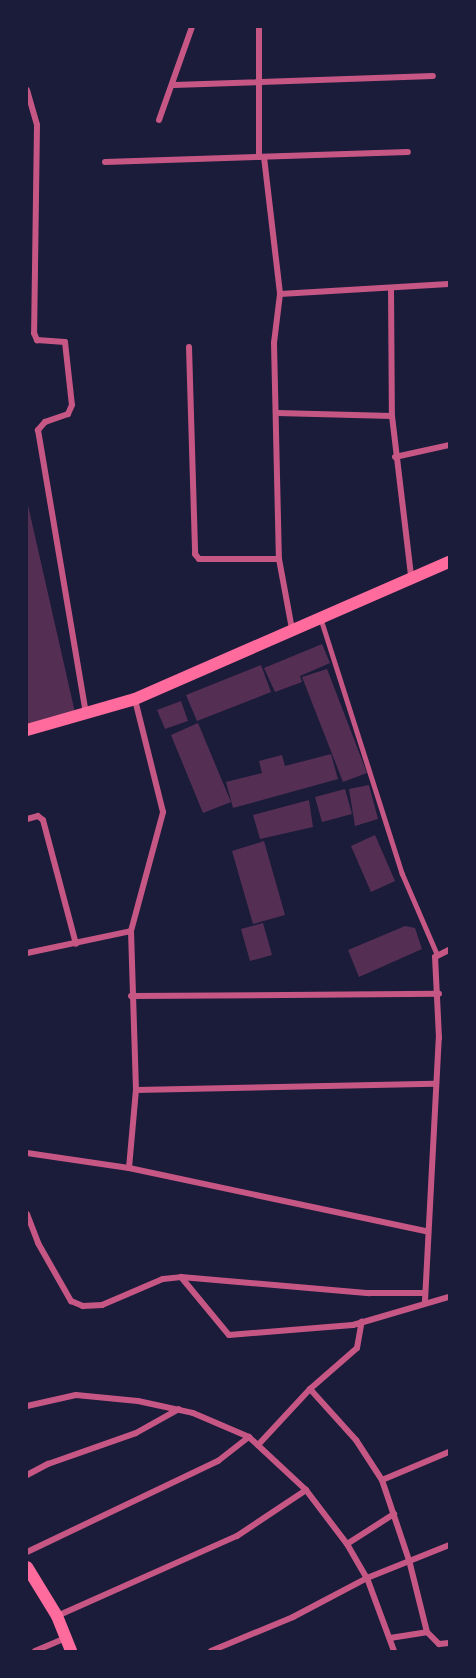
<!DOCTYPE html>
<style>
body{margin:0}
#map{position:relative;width:476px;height:1678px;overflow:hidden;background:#1b1b3a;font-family:Cabin,sans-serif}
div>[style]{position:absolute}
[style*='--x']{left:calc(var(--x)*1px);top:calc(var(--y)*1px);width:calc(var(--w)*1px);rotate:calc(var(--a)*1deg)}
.building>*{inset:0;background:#542f53}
.service>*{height:4.5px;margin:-2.25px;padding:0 2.25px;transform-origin:2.25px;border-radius:2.25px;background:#c65784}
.minor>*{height:6px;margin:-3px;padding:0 3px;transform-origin:3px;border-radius:3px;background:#c65784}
.secondary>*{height:12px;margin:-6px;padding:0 6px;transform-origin:6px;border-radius:6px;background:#ff6b9d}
span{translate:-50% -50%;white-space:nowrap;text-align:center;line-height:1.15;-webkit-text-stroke:6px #1b1b3a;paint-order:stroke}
.frame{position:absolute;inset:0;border:28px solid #1b1b3a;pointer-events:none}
</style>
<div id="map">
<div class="building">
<i style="clip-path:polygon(27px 501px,76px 717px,27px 727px)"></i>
<i style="clip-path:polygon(322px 644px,330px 663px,300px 676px,302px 682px,275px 692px,264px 668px)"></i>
<i style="clip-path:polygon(261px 665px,271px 692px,197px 721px,186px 695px)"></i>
<i style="clip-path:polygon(327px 669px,367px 773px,343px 782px,302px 677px)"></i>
<i style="clip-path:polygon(181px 701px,188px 721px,165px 729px,157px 710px)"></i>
<i style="clip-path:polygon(198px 723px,231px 802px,203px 813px,171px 735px)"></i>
<i style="clip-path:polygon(331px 754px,338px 779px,233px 808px,226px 782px,262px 773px,259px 761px,282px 755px,285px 766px)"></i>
<i style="clip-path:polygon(369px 785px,378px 819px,355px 826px,349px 789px)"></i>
<i style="clip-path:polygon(345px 789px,352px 814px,322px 822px,315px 797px)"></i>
<i style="clip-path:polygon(309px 800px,313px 827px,260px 839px,253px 815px)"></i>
<i style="clip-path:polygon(375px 835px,395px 881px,371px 892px,351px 846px)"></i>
<i style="clip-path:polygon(264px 841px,285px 915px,253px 924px,232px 851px)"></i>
<i style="clip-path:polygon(263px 923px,272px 955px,250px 961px,241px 929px)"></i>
<i style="clip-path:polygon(405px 926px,415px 928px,422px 949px,359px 977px,348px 950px)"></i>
</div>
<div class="service">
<i style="--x:321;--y:619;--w:267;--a:72.3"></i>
<i style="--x:402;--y:873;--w:88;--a:66.6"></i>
</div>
<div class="minor">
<i style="--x:259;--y:27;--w:130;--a:90"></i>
<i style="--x:174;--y:85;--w:259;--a:-2"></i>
<i style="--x:27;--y:90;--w:36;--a:74"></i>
<i style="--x:37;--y:125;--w:208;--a:90.8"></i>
<i style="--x:34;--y:333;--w:8;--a:67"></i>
<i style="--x:37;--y:340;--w:28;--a:4"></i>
<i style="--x:65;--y:342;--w:63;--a:83.7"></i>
<i style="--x:72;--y:405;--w:10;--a:114"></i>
<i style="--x:68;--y:414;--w:24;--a:161"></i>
<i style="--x:45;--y:422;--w:11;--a:131"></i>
<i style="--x:38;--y:430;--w:288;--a:80.4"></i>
<i style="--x:159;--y:120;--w:99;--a:-70.5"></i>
<i style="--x:264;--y:157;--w:138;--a:83.3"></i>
<i style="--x:280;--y:294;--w:49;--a:97"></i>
<i style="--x:274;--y:343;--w:216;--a:88.7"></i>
<i style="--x:279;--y:559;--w:71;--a:79.5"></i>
<i style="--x:105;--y:162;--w:303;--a:-1.9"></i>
<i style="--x:391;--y:288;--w:128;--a:89.6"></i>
<i style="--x:392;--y:416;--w:161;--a:83.2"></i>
<i style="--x:280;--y:294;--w:169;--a:-3.4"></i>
<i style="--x:189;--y:347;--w:207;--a:88.3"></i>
<i style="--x:195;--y:554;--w:6;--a:51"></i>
<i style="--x:199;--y:559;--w:80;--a:0"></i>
<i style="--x:277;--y:413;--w:115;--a:1.5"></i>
<i style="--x:395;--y:457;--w:55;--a:-12.5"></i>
<i style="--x:27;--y:819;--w:11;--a:-15"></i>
<i style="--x:38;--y:816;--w:6;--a:39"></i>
<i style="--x:43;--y:820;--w:128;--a:75.1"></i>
<i style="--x:27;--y:953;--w:106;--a:-11.9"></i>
<i style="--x:131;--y:996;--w:308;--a:-0.4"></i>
<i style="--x:136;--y:1090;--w:298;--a:-1.2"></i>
<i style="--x:27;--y:1153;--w:103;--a:8.4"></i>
<i style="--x:129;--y:1168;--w:304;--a:12"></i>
<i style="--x:129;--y:1168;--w:78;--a:-84.9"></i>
<i style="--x:136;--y:1090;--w:159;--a:-91.8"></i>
<i style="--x:131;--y:931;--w:123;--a:-74.9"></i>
<i style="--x:163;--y:812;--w:115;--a:-104"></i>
<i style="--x:27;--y:1214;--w:31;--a:69"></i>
<i style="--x:38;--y:1243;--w:67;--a:60.4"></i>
<i style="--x:71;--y:1301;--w:13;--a:23"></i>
<i style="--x:83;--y:1306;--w:19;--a:-3"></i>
<i style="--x:102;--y:1305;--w:66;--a:-23.1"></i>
<i style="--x:163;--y:1279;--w:18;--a:-6"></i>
<i style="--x:181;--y:1277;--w:189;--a:4.9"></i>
<i style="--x:369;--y:1293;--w:56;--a:0"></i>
<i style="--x:181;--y:1277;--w:75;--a:50.4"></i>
<i style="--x:229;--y:1335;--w:124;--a:-4.6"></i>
<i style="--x:353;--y:1325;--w:100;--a:-16.3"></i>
<i style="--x:425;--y:1301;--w:263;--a:-87"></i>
<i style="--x:439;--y:1038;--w:81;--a:-92.8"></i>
<i style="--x:435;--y:957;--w:16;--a:-27"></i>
<i style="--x:310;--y:1389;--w:69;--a:48"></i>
<i style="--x:356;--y:1440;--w:48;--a:57"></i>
<i style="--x:382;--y:1480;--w:84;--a:71.4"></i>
<i style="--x:409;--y:1560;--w:74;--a:76"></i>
<i style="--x:427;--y:1632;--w:17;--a:45"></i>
<i style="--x:439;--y:1644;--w:10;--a:-6"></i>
<i style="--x:27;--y:1406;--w:50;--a:-12.7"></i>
<i style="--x:76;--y:1395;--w:62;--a:5.5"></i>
<i style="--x:138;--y:1401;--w:56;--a:12.3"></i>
<i style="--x:193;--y:1413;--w:61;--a:23.2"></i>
<i style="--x:249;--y:1437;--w:78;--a:42.9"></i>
<i style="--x:306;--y:1490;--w:68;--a:52.8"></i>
<i style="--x:347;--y:1544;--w:39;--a:60"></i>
<i style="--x:367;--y:1578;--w:78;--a:69.7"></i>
<i style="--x:258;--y:1445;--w:76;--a:-47.1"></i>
<i style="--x:310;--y:1389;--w:62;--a:-41.1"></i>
<i style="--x:357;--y:1348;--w:27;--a:-80"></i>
<i style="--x:27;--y:1475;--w:24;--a:-28"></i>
<i style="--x:48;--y:1464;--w:93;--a:-19.4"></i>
<i style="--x:136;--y:1433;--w:49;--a:-29.2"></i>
<i style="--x:382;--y:1480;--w:73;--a:-22.7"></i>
<i style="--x:347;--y:1544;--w:56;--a:-32.6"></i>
<i style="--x:27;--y:1552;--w:212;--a:-25.5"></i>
<i style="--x:218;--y:1461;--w:39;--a:-38"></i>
<i style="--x:57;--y:1616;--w:197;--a:-24"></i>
<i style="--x:237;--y:1536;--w:83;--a:-33.7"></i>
<i style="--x:390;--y:1638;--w:37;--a:-9"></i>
<i style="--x:35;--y:1651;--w:34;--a:-23"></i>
<i style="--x:211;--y:1651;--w:89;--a:-22.5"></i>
<i style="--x:293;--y:1617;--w:84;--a:-27.8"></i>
<i style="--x:367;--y:1578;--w:88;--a:-21.9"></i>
</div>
<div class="secondary">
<i style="--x:27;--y:730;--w:112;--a:-16"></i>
<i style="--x:135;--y:699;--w:343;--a:-23.6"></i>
<i style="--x:27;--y:1567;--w:57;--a:58.5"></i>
<i style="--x:57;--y:1616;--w:38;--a:68"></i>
</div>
<div class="frame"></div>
</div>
